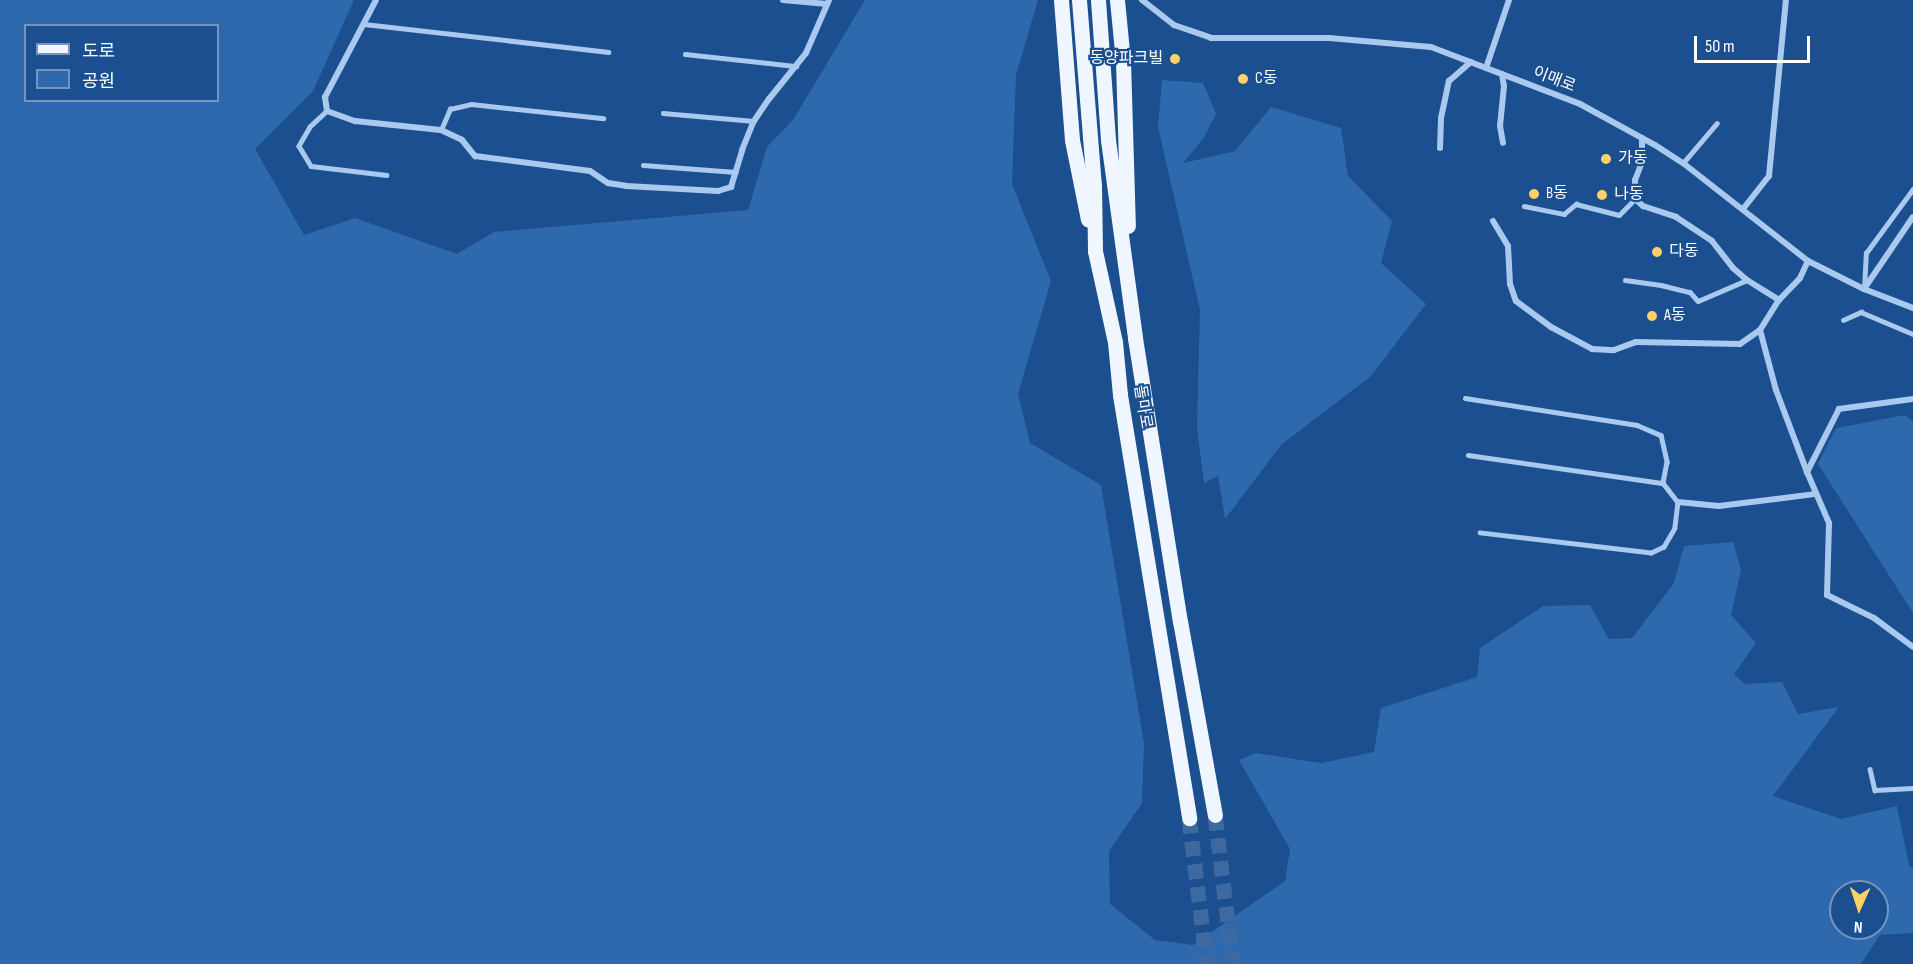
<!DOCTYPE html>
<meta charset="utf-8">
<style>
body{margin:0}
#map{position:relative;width:1913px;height:964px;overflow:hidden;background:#1b4f8f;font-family:"Sofia Sans Condensed","Noto Sans KR",sans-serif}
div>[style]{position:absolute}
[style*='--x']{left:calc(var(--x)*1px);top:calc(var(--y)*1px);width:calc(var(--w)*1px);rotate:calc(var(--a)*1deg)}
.green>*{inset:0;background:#2e69ad}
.primary-tunnel>*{height:15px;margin-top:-7.5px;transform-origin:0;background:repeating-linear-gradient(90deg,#3d69a0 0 15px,transparent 0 23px)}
.lane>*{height:4.5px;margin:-2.25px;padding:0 2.25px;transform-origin:2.25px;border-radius:2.25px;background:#a9c9ee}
.street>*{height:6px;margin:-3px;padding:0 3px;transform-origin:3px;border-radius:3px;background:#a9c9ee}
.primary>*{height:15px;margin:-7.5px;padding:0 7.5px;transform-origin:7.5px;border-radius:7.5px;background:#f0f6ff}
.dots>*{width:16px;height:16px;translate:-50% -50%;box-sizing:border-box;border:3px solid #1b4f8f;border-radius:50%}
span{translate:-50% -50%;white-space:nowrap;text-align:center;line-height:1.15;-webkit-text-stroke:4.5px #1b4f8f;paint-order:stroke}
.poi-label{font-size:16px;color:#fff}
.right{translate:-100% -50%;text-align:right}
.left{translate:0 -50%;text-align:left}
.street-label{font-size:16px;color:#fff}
.legend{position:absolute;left:24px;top:24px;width:195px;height:78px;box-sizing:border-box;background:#1b4f8f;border:2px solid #7695bc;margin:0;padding:8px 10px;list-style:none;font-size:18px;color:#fff}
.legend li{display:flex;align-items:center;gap:12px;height:30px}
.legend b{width:30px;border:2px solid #7695bc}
.north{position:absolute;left:1829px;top:880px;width:60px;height:60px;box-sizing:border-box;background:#1b4f8f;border:2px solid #7695bc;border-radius:50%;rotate:183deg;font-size:16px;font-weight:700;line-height:24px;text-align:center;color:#fff}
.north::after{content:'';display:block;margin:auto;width:21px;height:27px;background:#ffd166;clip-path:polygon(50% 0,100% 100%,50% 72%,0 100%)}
.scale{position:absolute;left:1694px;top:36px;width:116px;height:27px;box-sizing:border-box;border:3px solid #fff;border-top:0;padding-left:8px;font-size:18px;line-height:21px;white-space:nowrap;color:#fff;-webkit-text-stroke:4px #1b4f8f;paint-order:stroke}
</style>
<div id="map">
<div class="green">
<i style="clip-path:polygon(evenodd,0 0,354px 0,313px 91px,255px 149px,304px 235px,355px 218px,457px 254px,494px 232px,748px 210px,767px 147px,793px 120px,865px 0,1038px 0,1016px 75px,1012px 184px,1051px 281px,1018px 394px,1030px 443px,1101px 485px,1144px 743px,1142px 803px,1109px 851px,1110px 904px,1155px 940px,1193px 945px,1285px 881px,1290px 849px,1239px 760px,1256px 753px,1321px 763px,1374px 752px,1381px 708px,1477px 677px,1480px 648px,1543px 606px,1590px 605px,1609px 639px,1632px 638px,1674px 583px,1684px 546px,1733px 542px,1741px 570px,1731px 615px,1756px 643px,1734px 674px,1745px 684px,1782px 682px,1798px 714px,1839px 707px,1773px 796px,1841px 819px,1897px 806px,1909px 865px,1913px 869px,1913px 933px,1880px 935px,1861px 964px,0 964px,0 0,26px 26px,218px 26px,218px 100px,26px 100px,26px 26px,0 0,1841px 892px,1877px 892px,1877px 928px,1841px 928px,1841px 892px)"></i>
<i style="clip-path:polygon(1162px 80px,1203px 83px,1216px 114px,1203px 139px,1183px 163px,1235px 151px,1271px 107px,1341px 128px,1348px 176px,1392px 221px,1381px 263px,1426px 304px,1371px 376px,1281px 445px,1225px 519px,1218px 476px,1204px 483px,1197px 427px,1200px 310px,1158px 127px)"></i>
<i style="clip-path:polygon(1905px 415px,1913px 422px,1913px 613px,1818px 464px,1836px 428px)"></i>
</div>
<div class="primary-tunnel">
<i style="--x:1215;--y:815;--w:150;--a:83.1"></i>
<i style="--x:1189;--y:818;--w:147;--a:83"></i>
</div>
<div class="lane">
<i style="--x:364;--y:24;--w:246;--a:6.5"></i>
<i style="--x:685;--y:54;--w:112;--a:6.2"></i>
<i style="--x:327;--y:111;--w:23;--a:137"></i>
<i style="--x:310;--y:127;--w:22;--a:120"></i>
<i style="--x:299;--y:146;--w:23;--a:59"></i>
<i style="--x:311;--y:166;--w:76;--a:6.8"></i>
<i style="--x:663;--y:113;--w:91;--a:5"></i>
<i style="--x:441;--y:130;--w:23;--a:-67"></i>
<i style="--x:450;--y:109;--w:22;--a:-13"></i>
<i style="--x:471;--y:104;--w:133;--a:6.1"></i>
<i style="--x:1683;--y:163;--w:52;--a:-49.6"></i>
<i style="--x:643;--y:165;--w:93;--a:4.3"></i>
<i style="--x:1524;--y:206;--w:41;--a:11.3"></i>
<i style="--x:1564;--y:214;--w:16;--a:-40"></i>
<i style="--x:1576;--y:204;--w:44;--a:14.3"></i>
<i style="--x:1619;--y:215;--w:23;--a:-45"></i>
<i style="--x:1625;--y:280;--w:36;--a:8"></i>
<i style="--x:1661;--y:285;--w:30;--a:14"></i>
<i style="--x:1690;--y:292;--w:12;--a:48"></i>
<i style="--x:1698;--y:301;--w:53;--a:-23.2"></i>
<i style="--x:1864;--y:289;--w:36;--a:-87"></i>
<i style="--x:1866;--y:253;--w:79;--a:-53.7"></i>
<i style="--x:1843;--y:320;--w:20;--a:-24"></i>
<i style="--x:1861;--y:312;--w:56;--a:22.9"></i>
<i style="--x:1465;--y:398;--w:174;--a:8.9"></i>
<i style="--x:1637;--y:425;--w:26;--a:23"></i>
<i style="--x:1661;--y:435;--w:28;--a:77"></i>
<i style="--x:1667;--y:462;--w:21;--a:101"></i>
<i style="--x:1663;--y:483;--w:24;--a:52"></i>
<i style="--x:1678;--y:502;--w:26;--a:97"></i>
<i style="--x:1675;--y:528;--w:22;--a:120"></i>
<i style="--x:1664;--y:547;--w:14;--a:155"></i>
<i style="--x:1651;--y:553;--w:172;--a:-173.3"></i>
<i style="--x:1468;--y:455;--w:197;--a:8.2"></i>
<i style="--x:1870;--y:769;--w:22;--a:77"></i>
<i style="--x:1875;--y:790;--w:38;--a:-3"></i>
</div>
<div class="street">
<i style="--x:376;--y:0;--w:110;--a:117.7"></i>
<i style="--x:325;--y:97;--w:14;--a:82"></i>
<i style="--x:327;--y:111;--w:30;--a:20"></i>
<i style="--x:355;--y:121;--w:86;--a:6"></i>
<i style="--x:441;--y:130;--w:23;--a:25"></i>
<i style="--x:462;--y:140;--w:21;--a:51"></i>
<i style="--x:475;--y:156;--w:116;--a:7.4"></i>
<i style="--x:590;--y:171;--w:22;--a:34"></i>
<i style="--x:608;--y:183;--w:18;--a:9"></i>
<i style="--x:626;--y:186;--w:92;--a:3.1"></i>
<i style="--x:718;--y:191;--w:14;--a:-17"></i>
<i style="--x:731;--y:187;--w:39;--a:-73"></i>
<i style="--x:742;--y:150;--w:31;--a:-68"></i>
<i style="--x:754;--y:121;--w:27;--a:-56"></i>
<i style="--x:769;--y:99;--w:59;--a:-51.2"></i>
<i style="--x:806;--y:53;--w:58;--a:-66.5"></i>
<i style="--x:783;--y:0;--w:44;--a:5.2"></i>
<i style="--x:1142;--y:0;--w:41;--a:38"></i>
<i style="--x:1174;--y:25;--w:39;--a:19"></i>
<i style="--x:1211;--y:38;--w:118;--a:0"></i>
<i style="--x:1329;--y:38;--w:102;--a:5"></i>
<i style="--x:1431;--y:47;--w:160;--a:20.9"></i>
<i style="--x:1580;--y:104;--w:85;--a:28.7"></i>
<i style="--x:1655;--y:145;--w:33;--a:33"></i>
<i style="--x:1683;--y:163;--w:159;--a:38.1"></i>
<i style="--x:1808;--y:261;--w:63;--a:26.6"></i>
<i style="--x:1864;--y:289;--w:53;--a:21.2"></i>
<i style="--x:1486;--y:68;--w:72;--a:-71.3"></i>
<i style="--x:1502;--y:74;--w:12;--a:81"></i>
<i style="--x:1504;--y:86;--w:40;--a:95.7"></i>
<i style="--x:1500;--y:126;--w:17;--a:80"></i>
<i style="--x:1642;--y:138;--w:24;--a:90"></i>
<i style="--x:1642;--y:162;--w:19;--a:111"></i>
<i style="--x:1635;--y:180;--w:19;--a:90"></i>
<i style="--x:1635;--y:199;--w:11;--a:41"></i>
<i style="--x:1643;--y:206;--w:35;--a:18"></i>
<i style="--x:1676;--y:217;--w:43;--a:33.7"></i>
<i style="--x:1712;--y:241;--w:34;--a:52"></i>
<i style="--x:1733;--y:268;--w:18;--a:41"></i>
<i style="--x:1747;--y:280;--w:38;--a:32"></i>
<i style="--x:1440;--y:148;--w:30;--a:-88"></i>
<i style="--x:1441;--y:118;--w:38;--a:-78"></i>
<i style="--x:1449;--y:81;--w:29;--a:-41"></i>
<i style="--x:1743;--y:209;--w:42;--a:-51.8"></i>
<i style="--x:1769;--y:176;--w:177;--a:-84.5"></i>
<i style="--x:1493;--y:221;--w:29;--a:59"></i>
<i style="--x:1508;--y:246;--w:38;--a:87"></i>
<i style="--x:1510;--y:284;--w:18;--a:71"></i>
<i style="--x:1516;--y:301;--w:44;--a:36.6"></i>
<i style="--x:1551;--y:327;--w:47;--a:28.2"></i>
<i style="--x:1592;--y:349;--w:22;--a:3"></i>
<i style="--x:1614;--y:350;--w:23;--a:-20"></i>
<i style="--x:1636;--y:342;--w:104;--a:1.1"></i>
<i style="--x:1740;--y:344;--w:24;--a:-35"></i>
<i style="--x:1760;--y:330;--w:36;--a:-58"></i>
<i style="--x:1779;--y:300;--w:30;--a:-46"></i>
<i style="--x:1800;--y:278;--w:19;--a:-65"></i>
<i style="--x:1864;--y:289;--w:87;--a:-55.8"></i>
<i style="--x:1760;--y:330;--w:62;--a:75.1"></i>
<i style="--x:1776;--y:390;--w:88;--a:69.3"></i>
<i style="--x:1913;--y:399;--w:75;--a:172.3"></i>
<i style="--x:1839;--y:409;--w:71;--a:116.9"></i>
<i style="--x:1807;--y:472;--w:56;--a:66.7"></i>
<i style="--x:1829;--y:523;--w:72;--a:91.6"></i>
<i style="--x:1827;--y:595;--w:52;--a:26.1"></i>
<i style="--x:1874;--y:618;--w:49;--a:36.6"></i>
<i style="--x:1678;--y:502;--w:41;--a:5.6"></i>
<i style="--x:1719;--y:506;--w:98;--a:-7.1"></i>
</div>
<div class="primary">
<i style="--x:1061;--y:0;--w:140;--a:85.5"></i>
<i style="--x:1072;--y:140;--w:81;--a:78.6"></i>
<i style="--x:1079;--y:0;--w:186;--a:85.4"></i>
<i style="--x:1094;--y:185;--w:66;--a:89.1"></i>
<i style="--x:1095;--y:251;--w:93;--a:77.6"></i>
<i style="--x:1115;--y:342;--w:53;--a:84.6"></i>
<i style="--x:1120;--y:395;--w:429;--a:80.7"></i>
<i style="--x:1098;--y:0;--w:140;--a:85.9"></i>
<i style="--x:1108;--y:140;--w:200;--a:82.2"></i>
<i style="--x:1135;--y:338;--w:287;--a:81"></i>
<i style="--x:1180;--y:621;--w:197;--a:79.8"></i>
<i style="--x:1117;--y:0;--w:61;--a:84.4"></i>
<i style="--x:1123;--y:61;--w:165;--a:88.3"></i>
</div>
<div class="dots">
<i style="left:1175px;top:59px;background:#ffd166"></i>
<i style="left:1243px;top:79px;background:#ffd166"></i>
<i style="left:1606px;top:159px;background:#ffd166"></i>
<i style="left:1534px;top:194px;background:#ffd166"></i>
<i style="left:1602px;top:195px;background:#ffd166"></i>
<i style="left:1657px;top:252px;background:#ffd166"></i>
<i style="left:1652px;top:316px;background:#ffd166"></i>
</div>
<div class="poi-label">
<span class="right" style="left:1163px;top:59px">동양파크빌</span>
<span class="left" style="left:1255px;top:79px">C동</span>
<span class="left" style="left:1618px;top:159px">가동</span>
<span class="left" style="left:1546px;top:194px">B동</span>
<span class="left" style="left:1614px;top:195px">나동</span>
<span class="left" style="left:1669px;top:252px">다동</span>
<span class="left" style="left:1664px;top:316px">A동</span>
</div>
<div class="street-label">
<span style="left:1554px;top:80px;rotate:21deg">이매로</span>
<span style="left:1142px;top:407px;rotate:81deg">돌마로</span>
</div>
<ul class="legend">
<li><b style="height:8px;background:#f0f6ff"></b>도로</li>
<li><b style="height:16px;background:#2e69ad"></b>공원</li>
</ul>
<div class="north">N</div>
<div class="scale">50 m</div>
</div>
